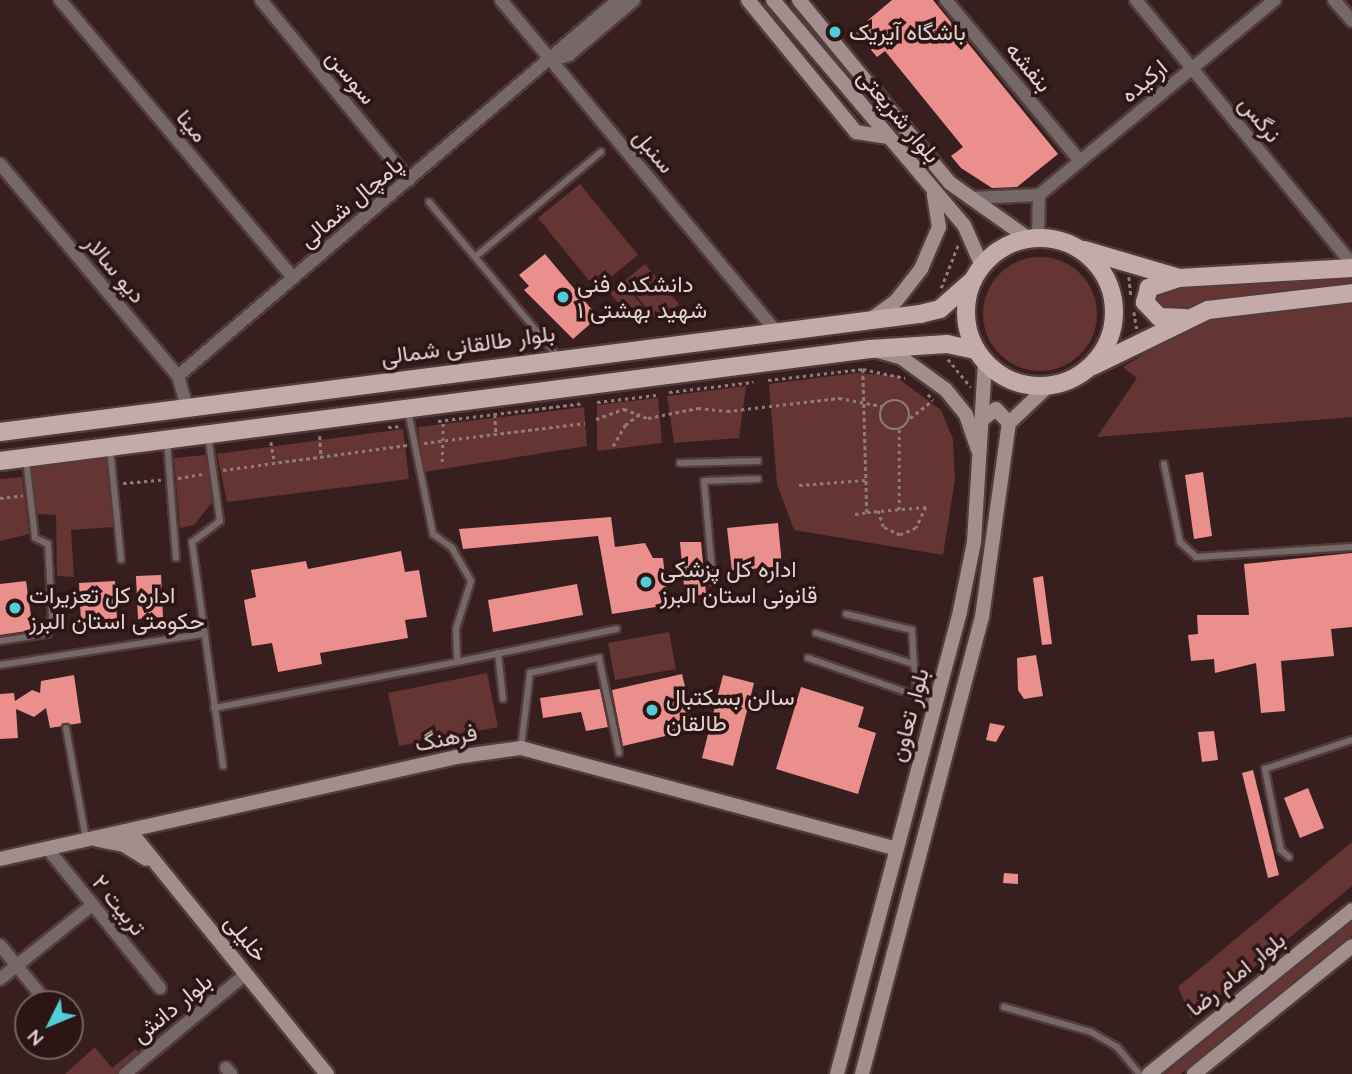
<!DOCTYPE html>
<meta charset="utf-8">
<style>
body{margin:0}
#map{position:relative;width:1352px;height:1074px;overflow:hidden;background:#361f1e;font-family:Quicksand,Vazirmatn,sans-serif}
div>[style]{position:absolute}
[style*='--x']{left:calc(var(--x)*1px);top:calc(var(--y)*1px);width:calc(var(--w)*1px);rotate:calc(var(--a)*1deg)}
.green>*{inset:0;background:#653534}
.round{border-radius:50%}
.building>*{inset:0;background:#ea8f8b}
.path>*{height:2.5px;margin-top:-1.25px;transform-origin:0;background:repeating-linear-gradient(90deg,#8e7b7a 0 3.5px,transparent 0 7px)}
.path>.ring{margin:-1.25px;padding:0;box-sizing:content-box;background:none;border:2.5px solid #8e7b7a;border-radius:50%}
.roads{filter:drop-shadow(2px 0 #523c3b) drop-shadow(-2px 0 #523c3b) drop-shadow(0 2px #523c3b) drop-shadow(0 -2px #523c3b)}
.lane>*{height:6px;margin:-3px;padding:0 3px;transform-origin:3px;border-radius:3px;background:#756867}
.street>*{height:12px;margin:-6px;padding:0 6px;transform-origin:6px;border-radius:6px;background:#756867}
.secondary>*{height:14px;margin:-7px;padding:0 7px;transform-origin:7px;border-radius:7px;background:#a28e8c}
.primary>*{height:18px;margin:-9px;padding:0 9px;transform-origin:9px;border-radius:9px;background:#c4aaa8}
.primary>.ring{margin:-9px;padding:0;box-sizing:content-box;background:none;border:18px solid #c4aaa8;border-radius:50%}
.dots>*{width:19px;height:19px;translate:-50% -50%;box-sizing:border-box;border:4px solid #2c1615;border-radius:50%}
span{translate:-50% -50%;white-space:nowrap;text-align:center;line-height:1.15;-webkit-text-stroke:7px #2c1615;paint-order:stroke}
.poi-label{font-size:23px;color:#e2d2d1}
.left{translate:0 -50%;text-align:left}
.street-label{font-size:23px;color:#e2d2d1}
.north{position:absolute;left:14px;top:990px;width:70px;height:70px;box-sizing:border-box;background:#2c1615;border:2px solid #756160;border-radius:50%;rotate:227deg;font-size:19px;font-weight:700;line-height:28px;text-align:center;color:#e2d2d1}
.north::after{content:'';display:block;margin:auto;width:24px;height:32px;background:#52ccd6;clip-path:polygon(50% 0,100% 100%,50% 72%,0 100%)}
</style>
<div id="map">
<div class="green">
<i style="clip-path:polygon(580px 184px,638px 255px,596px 289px,538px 218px)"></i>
<i class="round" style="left:983px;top:257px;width:114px;height:114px"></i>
<i style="clip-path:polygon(645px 264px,679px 304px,658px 322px,624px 281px)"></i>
<i style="clip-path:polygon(1352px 277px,1352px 288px,1171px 314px,1154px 306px,1155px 292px,1170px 287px)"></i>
<i style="clip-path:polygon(623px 283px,645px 309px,632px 320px,610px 293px)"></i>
<i style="clip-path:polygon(1352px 298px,1352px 417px,1097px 437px,1137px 378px,1123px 367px,1205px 317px)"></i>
<i style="clip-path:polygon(856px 373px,895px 376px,941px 410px,953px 439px,955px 480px,943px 555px,794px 530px,777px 484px,769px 384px)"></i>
<i style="clip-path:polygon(746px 386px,739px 438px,674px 443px,667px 396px)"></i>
<i style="clip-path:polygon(658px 398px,662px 443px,597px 451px,597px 405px)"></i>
<i style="clip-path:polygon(584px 407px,587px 446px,424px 472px,418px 427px)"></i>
<i style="clip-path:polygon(403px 429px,409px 479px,227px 502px,217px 454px)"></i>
<i style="clip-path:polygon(106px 451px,113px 527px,71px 530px,74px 577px,57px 576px,56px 515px,36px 514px,30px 462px)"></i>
<i style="clip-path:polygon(205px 455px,213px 501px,194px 525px,180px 528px,174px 458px)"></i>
<i style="clip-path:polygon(22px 477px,29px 534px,0 541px,0 479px)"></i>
<i style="clip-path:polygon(669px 632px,676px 669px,615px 680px,608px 643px)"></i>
<i style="clip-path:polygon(487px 673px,498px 727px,399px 746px,388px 693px)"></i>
<i style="clip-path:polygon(1352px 842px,1352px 886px,1191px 1019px,1178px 987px)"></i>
<i style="clip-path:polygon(1352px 921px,1352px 935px,1181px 1074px,1165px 1074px)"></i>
<i style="clip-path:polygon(95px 1047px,112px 1068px,136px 1049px,141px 1057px,121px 1074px,65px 1074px)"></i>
</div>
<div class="building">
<i style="clip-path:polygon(892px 0,933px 0,1058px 154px,1017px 187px,992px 188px,961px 168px,951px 156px,963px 147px,885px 51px,877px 57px,855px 31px)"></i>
<i style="clip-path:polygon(545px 254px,598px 317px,573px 339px,524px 290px,529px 286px,519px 275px)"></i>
<i style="clip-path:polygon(1203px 472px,1212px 536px,1194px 539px,1185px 475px)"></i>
<i style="clip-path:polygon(611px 517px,615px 547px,645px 543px,653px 558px,663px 558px,668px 605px,612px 614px,598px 536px,463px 549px,459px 529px)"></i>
<i style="clip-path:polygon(778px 523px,782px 566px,732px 571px,727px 528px)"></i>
<i style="clip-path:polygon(680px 542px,701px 542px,706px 594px,685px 597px)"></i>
<i style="clip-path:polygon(401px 551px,405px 572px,419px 570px,427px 617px,405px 620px,408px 638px,320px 653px,322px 664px,278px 672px,272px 643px,252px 646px,244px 600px,256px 597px,251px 570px,306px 561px,308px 569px)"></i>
<i style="clip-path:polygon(1352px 553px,1352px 627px,1331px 629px,1334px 656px,1281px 661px,1285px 711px,1261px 713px,1256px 663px,1215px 673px,1214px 659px,1191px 661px,1188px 635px,1198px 634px,1197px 615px,1249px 615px,1244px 564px)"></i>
<i style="clip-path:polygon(161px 575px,163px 617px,138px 619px,136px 576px)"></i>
<i style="clip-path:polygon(1043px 576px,1052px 644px,1042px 645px,1033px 578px)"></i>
<i style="clip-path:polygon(26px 581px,33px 630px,0 635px,0 584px)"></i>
<i style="clip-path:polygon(115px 581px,117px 620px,81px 622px,79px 583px)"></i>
<i style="clip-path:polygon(577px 584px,583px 615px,493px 632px,488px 600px)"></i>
<i style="clip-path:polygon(1036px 655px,1043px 696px,1024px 699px,1018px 690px,1017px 658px)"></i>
<i style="clip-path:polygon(682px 674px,695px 729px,623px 746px,612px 690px)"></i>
<i style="clip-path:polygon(74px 675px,81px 723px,50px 728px,46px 708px,34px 717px,16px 709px,18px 738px,0 739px,0 694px,14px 693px,15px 701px,32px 690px,40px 693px,41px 681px)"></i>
<i style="clip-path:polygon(723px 675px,754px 683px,733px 766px,702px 758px)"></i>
<i style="clip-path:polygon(801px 687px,864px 707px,858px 727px,876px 733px,858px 794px,776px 769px)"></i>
<i style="clip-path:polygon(600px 689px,608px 727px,586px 731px,581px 712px,543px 718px,540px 698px)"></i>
<i style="clip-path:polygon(990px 723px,1005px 726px,996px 742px,986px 740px)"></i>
<i style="clip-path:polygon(1214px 731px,1218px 760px,1202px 762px,1198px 732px)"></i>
<i style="clip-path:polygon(1253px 770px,1279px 875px,1268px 878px,1242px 773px)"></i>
<i style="clip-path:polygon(1308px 788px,1324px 828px,1300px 838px,1284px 798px)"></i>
<i style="clip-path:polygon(1004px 873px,1018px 874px,1018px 884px,1003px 883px)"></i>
</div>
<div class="path">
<i style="--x:1129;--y:277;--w:18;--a:84"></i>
<i style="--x:941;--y:288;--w:46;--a:-68.4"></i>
<i style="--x:1134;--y:312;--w:17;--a:80"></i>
<i style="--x:948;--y:359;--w:36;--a:51"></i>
<i style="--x:863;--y:369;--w:143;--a:88.4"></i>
<i style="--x:768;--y:380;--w:96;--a:-6.6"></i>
<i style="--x:863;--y:369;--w:43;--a:12.1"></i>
<i style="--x:669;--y:392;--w:85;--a:-6.8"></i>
<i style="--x:928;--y:394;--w:8;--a:50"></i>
<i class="ring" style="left:880px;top:400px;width:27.5px;height:27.5px"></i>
<i style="--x:597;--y:402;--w:60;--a:-6.7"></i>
<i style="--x:495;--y:414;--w:20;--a:87"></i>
<i style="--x:910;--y:418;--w:28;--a:-38"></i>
<i style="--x:596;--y:419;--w:30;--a:-20"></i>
<i style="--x:624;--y:409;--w:26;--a:21"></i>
<i style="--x:648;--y:418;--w:51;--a:-11.3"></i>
<i style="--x:698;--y:408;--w:29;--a:6"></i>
<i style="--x:727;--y:411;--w:113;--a:-6.6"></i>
<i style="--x:839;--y:398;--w:44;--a:10.5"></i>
<i style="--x:438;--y:421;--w:147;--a:-7"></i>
<i style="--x:388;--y:427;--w:14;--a:-4"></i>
<i style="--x:320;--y:436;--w:18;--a:87"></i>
<i style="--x:271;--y:442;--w:17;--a:80"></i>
<i style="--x:424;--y:443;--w:162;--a:-7.1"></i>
<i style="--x:613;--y:446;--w:24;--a:-60"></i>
<i style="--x:625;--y:425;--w:20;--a:-37"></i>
<i style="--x:442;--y:462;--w:42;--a:-88.6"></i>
<i style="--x:223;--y:470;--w:186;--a:-7.7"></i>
<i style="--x:178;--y:478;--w:25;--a:-9"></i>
<i style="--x:123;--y:483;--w:38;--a:-5"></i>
<i style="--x:799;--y:485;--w:66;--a:-4.3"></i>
<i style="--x:0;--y:498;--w:23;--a:-7"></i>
<i style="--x:899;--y:510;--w:80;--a:-90"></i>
<i style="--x:855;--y:514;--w:12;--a:-9"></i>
<i style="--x:867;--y:512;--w:59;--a:-4.8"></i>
<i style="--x:926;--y:507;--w:23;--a:115"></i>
<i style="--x:916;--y:528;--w:17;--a:156"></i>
<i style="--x:900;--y:535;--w:19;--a:-155"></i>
<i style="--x:883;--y:527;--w:17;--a:-107"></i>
</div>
<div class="roads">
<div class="lane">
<i style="--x:429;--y:202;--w:202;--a:50.2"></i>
<i style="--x:475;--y:257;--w:164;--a:-39.8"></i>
<i style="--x:408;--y:411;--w:126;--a:78.5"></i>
<i style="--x:433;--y:534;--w:24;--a:36"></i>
<i style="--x:452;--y:548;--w:38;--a:60"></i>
<i style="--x:471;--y:581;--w:50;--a:107.4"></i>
<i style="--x:456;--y:629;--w:33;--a:88"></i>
<i style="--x:457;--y:662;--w:163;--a:-11.7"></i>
<i style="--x:208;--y:435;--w:87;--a:82.1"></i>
<i style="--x:220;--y:521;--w:35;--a:143"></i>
<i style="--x:192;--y:542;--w:226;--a:82.1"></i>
<i style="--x:167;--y:441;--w:117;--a:85.6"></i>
<i style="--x:110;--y:448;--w:112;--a:84.3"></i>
<i style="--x:680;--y:463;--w:78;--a:-1.5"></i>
<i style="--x:1164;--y:464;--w:80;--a:78.4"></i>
<i style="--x:1180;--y:542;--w:22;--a:43"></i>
<i style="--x:1196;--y:557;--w:156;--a:-3.7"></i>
<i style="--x:713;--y:582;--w:101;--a:-95.1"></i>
<i style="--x:704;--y:481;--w:54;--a:-2.1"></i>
<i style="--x:846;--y:614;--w:68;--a:13.6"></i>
<i style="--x:912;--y:630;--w:34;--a:87"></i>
<i style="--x:816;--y:633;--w:103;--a:17.6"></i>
<i style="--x:914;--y:664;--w:29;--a:84"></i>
<i style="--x:0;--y:641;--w:48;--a:-8.5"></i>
<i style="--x:47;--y:634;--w:19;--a:-74"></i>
<i style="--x:52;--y:616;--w:72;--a:-93.2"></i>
<i style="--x:48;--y:544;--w:14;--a:-155"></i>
<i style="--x:35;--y:538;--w:80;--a:-96.5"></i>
<i style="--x:498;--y:653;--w:46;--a:83.8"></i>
<i style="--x:808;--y:658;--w:133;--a:19.2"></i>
<i style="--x:0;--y:665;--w:205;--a:-8.7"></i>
<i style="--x:214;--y:708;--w:247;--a:-10.7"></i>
<i style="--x:66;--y:728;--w:113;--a:79.8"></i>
<i style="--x:521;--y:747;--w:75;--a:-83.1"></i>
<i style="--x:530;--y:673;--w:71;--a:-12.3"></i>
<i style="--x:599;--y:658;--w:97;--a:78.1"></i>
<i style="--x:1289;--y:857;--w:11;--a:-139"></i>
<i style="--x:1281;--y:850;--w:83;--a:-101.2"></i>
<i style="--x:1265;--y:769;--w:92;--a:-18.4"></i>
<i style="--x:1004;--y:1007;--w:91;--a:16"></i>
<i style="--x:1091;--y:1032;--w:30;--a:30"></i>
<i style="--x:1117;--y:1047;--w:35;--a:50"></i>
</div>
<div class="street">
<i style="--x:60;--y:0;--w:363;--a:50"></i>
<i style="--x:261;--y:0;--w:233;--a:50.6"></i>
<i style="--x:501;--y:0;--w:428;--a:50.3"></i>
<i style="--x:946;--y:0;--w:209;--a:50.2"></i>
<i style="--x:1136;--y:0;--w:341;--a:50.7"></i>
<i style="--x:1334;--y:0;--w:28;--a:49"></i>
<i style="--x:552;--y:60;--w:18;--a:-16"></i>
<i style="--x:569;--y:55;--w:85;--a:-40.2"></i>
<i style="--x:0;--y:164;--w:277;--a:50"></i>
<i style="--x:178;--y:376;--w:32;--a:74"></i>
<i style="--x:969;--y:198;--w:70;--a:-2.5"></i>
<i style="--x:1039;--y:195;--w:306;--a:-39.6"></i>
<i style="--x:1038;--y:238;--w:43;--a:-88.7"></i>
<i style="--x:178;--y:376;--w:579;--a:-40.52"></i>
<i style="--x:47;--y:848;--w:180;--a:51.1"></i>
<i style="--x:0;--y:945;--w:76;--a:50.9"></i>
<i style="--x:0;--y:979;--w:118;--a:-38.8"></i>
<i style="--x:70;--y:1031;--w:6;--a:51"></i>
<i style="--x:226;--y:1068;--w:8;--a:50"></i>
<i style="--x:125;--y:1074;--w:157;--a:-39.6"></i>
</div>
<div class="secondary">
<i style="--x:748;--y:0;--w:171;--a:50.7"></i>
<i style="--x:856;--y:132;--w:31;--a:9"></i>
<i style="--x:773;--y:0;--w:295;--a:49.7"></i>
<i style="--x:964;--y:225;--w:45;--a:66.3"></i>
<i style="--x:799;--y:0;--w:237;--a:50.5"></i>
<i style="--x:950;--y:183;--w:97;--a:35.3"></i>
<i style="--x:870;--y:320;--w:32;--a:-36"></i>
<i style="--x:896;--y:301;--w:41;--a:-52"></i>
<i style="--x:921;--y:269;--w:46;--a:-66.8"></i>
<i style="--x:939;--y:227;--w:33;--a:-99"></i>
<i style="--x:878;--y:351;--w:25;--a:16"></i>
<i style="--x:902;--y:358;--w:54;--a:36"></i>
<i style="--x:946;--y:390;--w:32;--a:51"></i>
<i style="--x:966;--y:415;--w:36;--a:71"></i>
<i style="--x:983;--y:419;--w:16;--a:-38"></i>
<i style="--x:996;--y:409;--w:19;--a:47"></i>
<i style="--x:130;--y:831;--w:313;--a:51"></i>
<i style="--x:98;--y:840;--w:26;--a:11"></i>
<i style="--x:124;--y:845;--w:26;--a:32"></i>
<i style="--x:0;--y:859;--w:467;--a:-12.6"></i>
<i style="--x:456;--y:757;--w:66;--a:-7.9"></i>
<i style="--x:521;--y:748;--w:389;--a:15"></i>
<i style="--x:837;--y:1074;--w:479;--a:-75.1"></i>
<i style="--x:960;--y:611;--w:70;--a:-78.5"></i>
<i style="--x:974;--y:542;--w:180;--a:-86.5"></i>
<i style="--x:862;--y:1074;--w:472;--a:-75.3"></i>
<i style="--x:982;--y:617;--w:196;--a:-82.1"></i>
<i style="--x:1009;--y:423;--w:54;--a:-43.5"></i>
<i style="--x:1149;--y:1074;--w:261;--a:-38.9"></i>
<i style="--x:1194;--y:1074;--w:203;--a:-39"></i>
</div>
<div class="primary">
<i class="ring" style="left:966px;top:238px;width:130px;height:130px"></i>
<i style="--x:1084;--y:250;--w:99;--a:16.4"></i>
<i style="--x:1179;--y:278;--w:173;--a:-3.3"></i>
<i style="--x:1179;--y:278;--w:32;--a:162"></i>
<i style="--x:1149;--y:288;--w:15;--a:106"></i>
<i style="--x:1145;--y:302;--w:21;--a:47"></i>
<i style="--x:1159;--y:317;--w:26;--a:2"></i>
<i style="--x:1093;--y:366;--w:128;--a:-26"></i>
<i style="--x:1208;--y:310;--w:145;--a:-6.7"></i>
<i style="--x:0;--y:432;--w:928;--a:-7.31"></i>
<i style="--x:920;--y:314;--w:21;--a:-14"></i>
<i style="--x:940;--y:309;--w:44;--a:-41.3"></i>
<i style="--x:0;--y:461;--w:877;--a:-7.34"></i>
<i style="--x:870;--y:349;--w:77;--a:-3.7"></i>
<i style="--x:947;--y:344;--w:30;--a:12"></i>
</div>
</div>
<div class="dots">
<i style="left:835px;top:32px;background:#52ccd6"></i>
<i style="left:563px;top:297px;background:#52ccd6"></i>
<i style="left:646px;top:582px;background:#52ccd6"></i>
<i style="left:15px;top:608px;background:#52ccd6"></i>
<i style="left:652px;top:710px;background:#52ccd6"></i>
</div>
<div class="poi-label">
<span class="left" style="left:849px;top:32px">باشگاه آیریک</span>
<span class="left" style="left:577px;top:297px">دانشکده فنی<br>شهید بهشتی ۱</span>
<span class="left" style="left:660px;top:582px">اداره کل پزشکی<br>قانونی استان البرز</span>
<span class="left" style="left:29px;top:608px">اداره کل تعزیرات<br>حکومتی استان البرز</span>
<span class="left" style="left:666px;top:710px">سالن بسکتبال<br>طالقان</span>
</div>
<div class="street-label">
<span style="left:1029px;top:67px;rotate:50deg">بنفشه</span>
<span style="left:351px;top:77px;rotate:50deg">سوسن</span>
<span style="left:1144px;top:81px;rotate:-40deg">ارکیده</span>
<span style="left:899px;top:116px;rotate:50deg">بلوار شریعتی</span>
<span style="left:1260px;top:119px;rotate:51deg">نرگس</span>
<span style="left:192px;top:126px;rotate:50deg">مینا</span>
<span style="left:654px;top:151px;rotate:50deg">سنبل</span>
<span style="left:351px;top:202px;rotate:-40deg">پامچال شمالی</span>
<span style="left:115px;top:269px;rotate:50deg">دیو سالار</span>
<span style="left:468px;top:345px;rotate:-8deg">بلوار طالقانی شمالی</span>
<span style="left:909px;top:715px;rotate:-75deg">بلوار تعاون</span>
<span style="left:446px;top:738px;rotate:-11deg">فرهنگ</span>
<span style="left:119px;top:905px;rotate:51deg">تربیت ۲</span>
<span style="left:246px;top:938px;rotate:51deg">خلیلی</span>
<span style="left:1236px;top:974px;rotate:-39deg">بلوار امام رضا</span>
<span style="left:172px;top:1008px;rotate:-39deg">بلوار دانش</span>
</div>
<div class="north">N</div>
</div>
